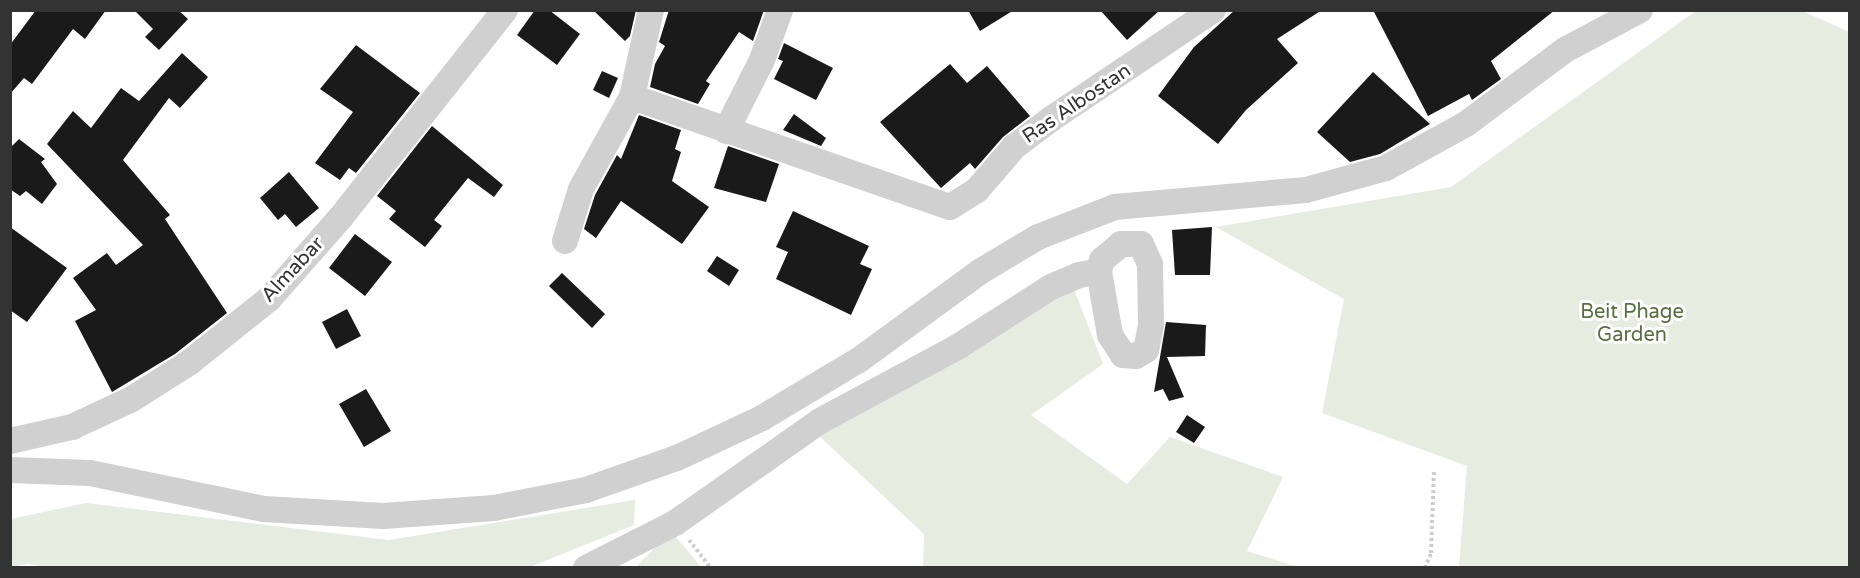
<!DOCTYPE html>
<style>
body{margin:0}
#map{position:relative;width:1860px;height:578px;overflow:hidden;background:#fff;font-family:"Varela Round",sans-serif}
div>[style]{position:absolute}
[style*='--x']{left:calc(var(--x)*1px);top:calc(var(--y)*1px);width:calc(var(--w)*1px);rotate:calc(var(--a)*1deg)}
.green>*{inset:0;background:#e6ecdf}
.building>*{inset:0;background:#1a1a1a}
.path>*{height:4px;margin-top:-2px;transform-origin:0;background:repeating-linear-gradient(90deg,#cdcdcd 0 3px,transparent 0 6px)}
.minor>*{height:26px;margin:-13px;padding:0 13px;transform-origin:13px;border-radius:13px;background:#d0d0d0}
span{translate:-50% -50%;white-space:nowrap;text-align:center;line-height:1.15;-webkit-text-stroke:6px #fff;paint-order:stroke}
.street-label{font-size:20px;color:#333}
.park-label{font-size:20px;color:#56703f}
.frame{position:absolute;inset:0;border:12px solid #333;pointer-events:none}
</style>
<div id="map">
<div class="green">
<i style="clip-path:polygon(1696px 11px,1805px 12px,1849px 32px,1849px 567px,1459px 567px,1467px 466px,1322px 413px,1344px 299px,1216px 227px,1451px 187px)"></i>
<i style="clip-path:polygon(1073px 287px,1103px 364px,1031px 415px,1127px 484px,1170px 437px,1283px 477px,1247px 551px,1298px 567px,923px 567px,924px 534px,816px 433px)"></i>
<i style="clip-path:polygon(635px 500px,634px 525px,530px 567px,48px 568px,28px 564px,11px 567px,11px 519px,86px 503px,389px 540px)"></i>
<i style="clip-path:polygon(671px 531px,701px 567px,635px 568px)"></i>
</div>
<div class="building">
<i style="clip-path:polygon(36px 10px,106px 10px,85px 39px,73px 29px,32px 84px,24px 78px,10px 94px,10px 45px)"></i>
<i style="clip-path:polygon(134px 10px,178px 10px,188px 19px,159px 50px,145px 37px,153px 29px)"></i>
<i style="clip-path:polygon(535px 10px,549px 10px,580px 34px,557px 65px,517px 35px)"></i>
<i style="clip-path:polygon(593px 10px,636px 10px,630px 36px,625px 41px)"></i>
<i style="clip-path:polygon(669px 10px,764px 10px,753px 41px,739px 32px,706px 81px,710px 84px,698px 104px,650px 87px,655px 64px,665px 46px,659px 42px)"></i>
<i style="clip-path:polygon(968px 10px,1014px 10px,980px 31px)"></i>
<i style="clip-path:polygon(1100px 10px,1160px 10px,1127px 40px)"></i>
<i style="clip-path:polygon(1235px 10px,1322px 10px,1277px 39px,1298px 63px,1246px 110px,1218px 144px,1158px 96px,1194px 47px)"></i>
<i style="clip-path:polygon(1373px 10px,1555px 10px,1491px 61px,1501px 79px,1472px 100px,1469px 94px,1428px 116px)"></i>
<i style="clip-path:polygon(784px 43px,833px 68px,816px 100px,774px 79px,783px 61px,778px 59px)"></i>
<i style="clip-path:polygon(356px 45px,420px 93px,356px 173px,349px 168px,340px 180px,315px 163px,353px 112px,320px 89px)"></i>
<i style="clip-path:polygon(182px 53px,208px 77px,180px 108px,169px 98px,123px 160px,170px 215px,165px 219px,227px 313px,175px 354px,112px 392px,75px 321px,96px 310px,73px 278px,107px 253px,116px 265px,143px 245px,47px 144px,73px 111px,91px 128px,121px 88px,139px 101px)"></i>
<i style="clip-path:polygon(950px 64px,967px 83px,987px 66px,1030px 116px,1003px 137px,975px 169px,970px 163px,941px 188px,880px 122px)"></i>
<i style="clip-path:polygon(602px 71px,618px 78px,609px 98px,593px 90px)"></i>
<i style="clip-path:polygon(1373px 72px,1430px 124px,1380px 154px,1350px 162px,1317px 132px)"></i>
<i style="clip-path:polygon(794px 114px,826px 138px,821px 146px,783px 130px)"></i>
<i style="clip-path:polygon(639px 115px,681px 130px,675px 149px,681px 152px,672px 181px,709px 207px,682px 244px,621px 201px,596px 238px,584px 229px,595px 195px,617px 155px,621px 159px)"></i>
<i style="clip-path:polygon(432px 126px,503px 185px,494px 197px,468px 178px,434px 220px,442px 226px,425px 247px,389px 219px,396px 211px,377px 196px)"></i>
<i style="clip-path:polygon(19px 139px,45px 159px,41px 162px,57px 184px,42px 204px,26px 191px,20px 196px,10px 189px,10px 148px)"></i>
<i style="clip-path:polygon(728px 146px,779px 164px,766px 202px,714px 188px)"></i>
<i style="clip-path:polygon(289px 172px,319px 208px,296px 227px,285px 214px,278px 220px,260px 198px)"></i>
<i style="clip-path:polygon(793px 211px,869px 246px,860px 264px,872px 269px,851px 315px,776px 279px,788px 252px,776px 247px)"></i>
<i style="clip-path:polygon(10px 227px,67px 268px,27px 322px,10px 310px)"></i>
<i style="clip-path:polygon(1212px 227px,1210px 275px,1175px 275px,1172px 230px)"></i>
<i style="clip-path:polygon(355px 234px,392px 262px,365px 296px,329px 268px)"></i>
<i style="clip-path:polygon(717px 256px,739px 270px,729px 286px,707px 271px)"></i>
<i style="clip-path:polygon(562px 273px,605px 314px,592px 328px,549px 286px)"></i>
<i style="clip-path:polygon(347px 309px,361px 336px,336px 349px,322px 322px)"></i>
<i style="clip-path:polygon(1166px 322px,1206px 325px,1205px 356px,1167px 357px,1184px 397px,1169px 401px,1163px 389px,1154px 392px)"></i>
<i style="clip-path:polygon(366px 389px,391px 431px,364px 447px,339px 404px)"></i>
<i style="clip-path:polygon(1187px 415px,1205px 427px,1194px 443px,1176px 432px)"></i>
</div>
<div class="path">
<i style="--x:689;--y:540;--w:36;--a:52"></i>
<i style="--x:1425;--y:568;--w:16;--a:-68"></i>
<i style="--x:1431;--y:553;--w:83;--a:-87.9"></i>
</div>
<div class="minor">
<i style="--x:632;--y:97;--w:336;--a:19.1"></i>
<i style="--x:950;--y:207;--w:32;--a:-32"></i>
<i style="--x:977;--y:190;--w:57;--a:-49.3"></i>
<i style="--x:1014;--y:147;--w:46;--a:-37.1"></i>
<i style="--x:1051;--y:119;--w:195;--a:-33.9"></i>
<i style="--x:726;--y:131;--w:80;--a:-63.1"></i>
<i style="--x:762;--y:60;--w:53;--a:-70.2"></i>
<i style="--x:565;--y:241;--w:54;--a:-72.9"></i>
<i style="--x:581;--y:189;--w:105;--a:-61"></i>
<i style="--x:632;--y:97;--w:89;--a:-77.7"></i>
<i style="--x:1121;--y:244;--w:20;--a:0"></i>
<i style="--x:1141;--y:244;--w:22;--a:66"></i>
<i style="--x:1150;--y:264;--w:61;--a:89.1"></i>
<i style="--x:1151;--y:325;--w:25;--a:101"></i>
<i style="--x:1146;--y:350;--w:12;--a:149"></i>
<i style="--x:1136;--y:356;--w:13;--a:-176"></i>
<i style="--x:1123;--y:355;--w:24;--a:-123"></i>
<i style="--x:1110;--y:335;--w:65;--a:-99.8"></i>
<i style="--x:1099;--y:271;--w:11;--a:-75"></i>
<i style="--x:1102;--y:260;--w:25;--a:-40"></i>
<i style="--x:10;--y:441;--w:64;--a:-12.7"></i>
<i style="--x:72;--y:427;--w:66;--a:-25"></i>
<i style="--x:132;--y:399;--w:69;--a:-32.5"></i>
<i style="--x:190;--y:362;--w:101;--a:-38.6"></i>
<i style="--x:269;--y:299;--w:109;--a:-48.7"></i>
<i style="--x:341;--y:217;--w:264;--a:-51.6"></i>
<i style="--x:10;--y:470;--w:80;--a:2.1"></i>
<i style="--x:90;--y:473;--w:178;--a:11.7"></i>
<i style="--x:264;--y:509;--w:119;--a:3.4"></i>
<i style="--x:383;--y:516;--w:111;--a:-4.1"></i>
<i style="--x:494;--y:508;--w:94;--a:-11.1"></i>
<i style="--x:586;--y:490;--w:96;--a:-19.4"></i>
<i style="--x:677;--y:458;--w:94;--a:-25.2"></i>
<i style="--x:762;--y:418;--w:113;--a:-30.9"></i>
<i style="--x:859;--y:360;--w:151;--a:-36.1"></i>
<i style="--x:981;--y:271;--w:66;--a:-30.8"></i>
<i style="--x:1038;--y:237;--w:83;--a:-21.3"></i>
<i style="--x:1115;--y:207;--w:192;--a:-5.1"></i>
<i style="--x:1306;--y:190;--w:83;--a:-15.4"></i>
<i style="--x:1386;--y:168;--w:91;--a:-28.8"></i>
<i style="--x:1466;--y:124;--w:124;--a:-36.8"></i>
<i style="--x:1565;--y:50;--w:85;--a:-28.1"></i>
<i style="--x:586;--y:568;--w:100;--a:-26.8"></i>
<i style="--x:675;--y:523;--w:177;--a:-35.1"></i>
<i style="--x:820;--y:421;--w:158;--a:-28.3"></i>
<i style="--x:959;--y:346;--w:109;--a:-32.7"></i>
<i style="--x:1051;--y:287;--w:30;--a:-23"></i>
<i style="--x:1079;--y:275;--w:20;--a:-11"></i>
</div>
<div class="street-label">
<span style="left:1077px;top:104px;rotate:-34deg">Ras Albostan</span>
<span style="left:293px;top:270px;rotate:-47deg">Almabar</span>
</div>
<div class="park-label">
<span style="left:1632px;top:324px">Beit Phage<br>Garden</span>
</div>
<div class="frame"></div>
</div>
